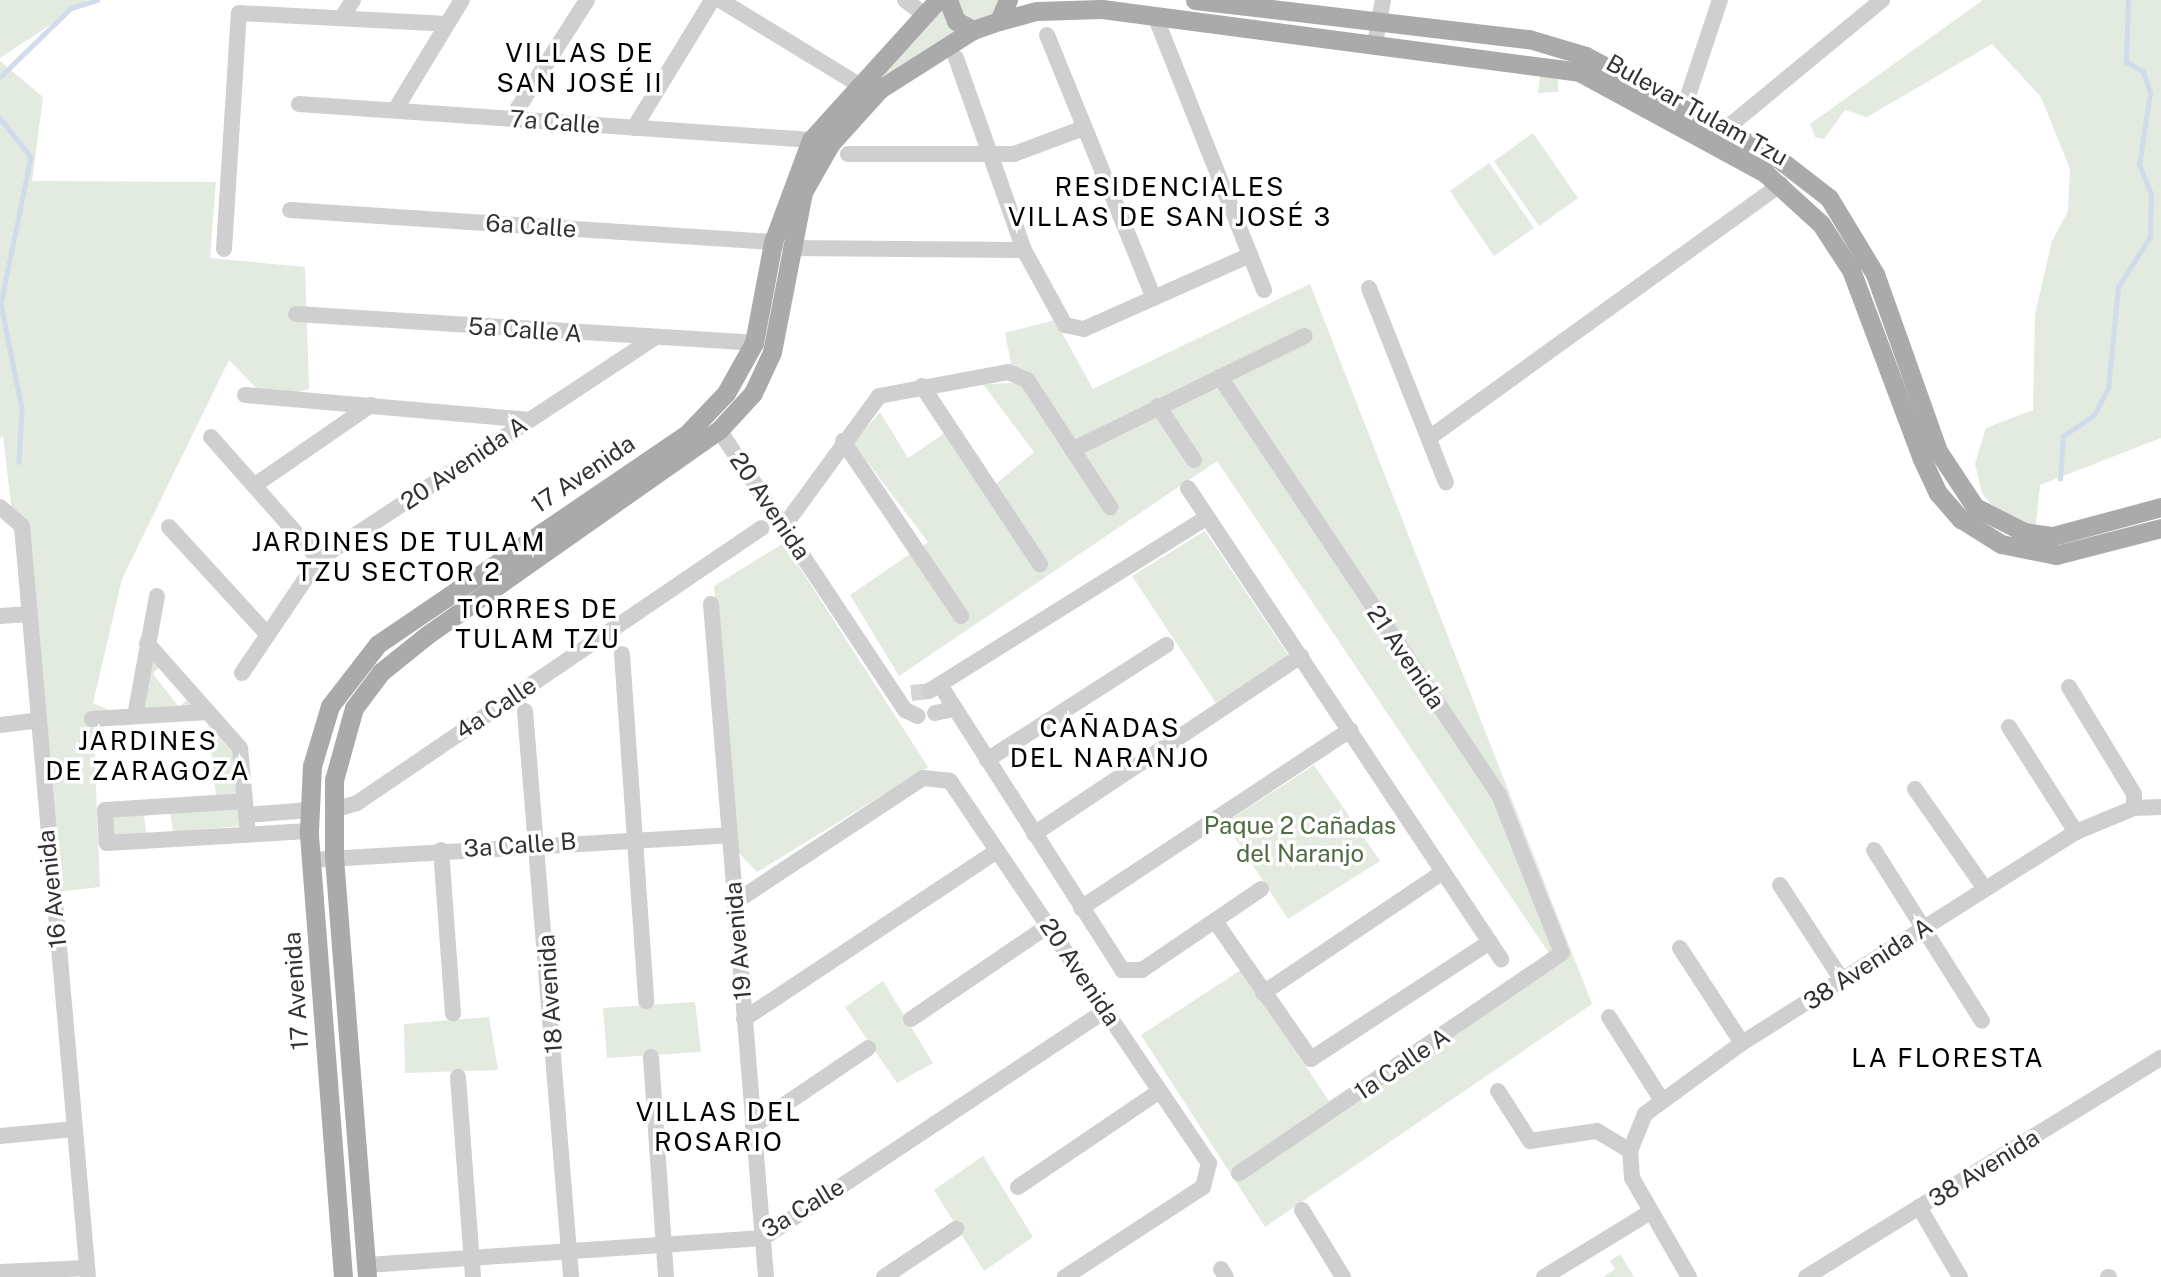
<!DOCTYPE html>
<meta charset="utf-8">
<style>
body{margin:0}
#map{position:relative;width:2161px;height:1277px;overflow:hidden;background:#fff;font-family:"Public Sans",sans-serif}
div>[style]{position:absolute}
[style*='--x']{left:calc(var(--x)*1px);top:calc(var(--y)*1px);width:calc(var(--w)*1px);rotate:calc(var(--a)*1deg)}
.green>*{inset:0;background:#e3eadf}
.stream>*{height:4.5px;margin:-2.25px;padding:0 2.25px;transform-origin:2.25px;border-radius:2.25px;background:#d0dceb}
.minor-tunnel>*{height:16px;margin-top:-8px;transform-origin:0;background:repeating-linear-gradient(90deg,#d6d6d6 0 16px,transparent 0 24px)}
.minor>*{height:16px;margin:-8px;padding:0 8px;transform-origin:8px;border-radius:8px;background:#cfcfcf}
.major>*{height:19px;margin:-9.5px;padding:0 9.5px;transform-origin:9.5px;border-radius:9.5px;background:#aaa}
span{translate:-50% -50%;white-space:nowrap;text-align:center;line-height:1.15;-webkit-text-stroke:7px #fff;paint-order:stroke}
.street-label{font-size:24px;color:#323232}
.park-label{font-size:24px;color:#4e6b42}
.neighbourhood-label{font-size:26px;color:#000;letter-spacing:2px}
</style>
<div id="map">
<div class="green">
<i style="clip-path:polygon(0 0,88px 0,0 58px)"></i>
<i style="clip-path:polygon(957px 0,998px 0,995px 13px,976px 21px,963px 16px)"></i>
<i style="clip-path:polygon(1983px 0,2161px 0,2161px 438px,2040px 485px,2036px 524px,2007px 523px,1982px 493px,1975px 464px,1986px 428px,2033px 410px,2035px 314px,2052px 241px,2068px 211px,2070px 169px,2041px 97px,1992px 44px,1867px 117px,1845px 110px,1824px 139px,1815px 137px,1810px 124px)"></i>
<i style="clip-path:polygon(945px 2px,961px 29px,871px 84px)"></i>
<i style="clip-path:polygon(0 61px,43px 97px,32px 181px,216px 182px,210px 258px,305px 267px,309px 389px,268px 400px,229px 360px,122px 579px,93px 703px,118px 714px,93px 716px,100px 887px,56px 892px,3px 435px,0 439px)"></i>
<i style="clip-path:polygon(1540px 75px,1558px 79px,1558px 92px,1538px 93px)"></i>
<i style="clip-path:polygon(1533px 133px,1578px 198px,1539px 226px,1494px 161px)"></i>
<i style="clip-path:polygon(1489px 163px,1534px 228px,1494px 256px,1450px 191px)"></i>
<i style="clip-path:polygon(1310px 284px,1592px 1004px,1265px 1227px,1141px 1035px,1241px 970px,1329px 1101px,1549px 953px,1217px 461px,899px 676px,850px 595px,928px 542px,853px 443px,880px 412px,908px 458px,952px 428px,990px 489px,1034px 452px,983px 384px,1015px 383px,1005px 333px,1055px 320px,1093px 389px)"></i>
<i style="clip-path:polygon(1205px 531px,1289px 656px,1216px 703px,1132px 576px)"></i>
<i style="clip-path:polygon(784px 543px,928px 767px,757px 872px,739px 853px,714px 586px)"></i>
<i style="clip-path:polygon(151px 661px,159px 667px,153px 674px,179px 707px,187px 700px,194px 709px,143px 709px)"></i>
<i style="clip-path:polygon(208px 725px,234px 754px,239px 793px,216px 795px)"></i>
<i style="clip-path:polygon(1314px 765px,1380px 861px,1288px 919px,1225px 823px)"></i>
<i style="clip-path:polygon(239px 807px,240px 826px,173px 832px,170px 812px)"></i>
<i style="clip-path:polygon(144px 815px,146px 833px,111px 836px,111px 817px)"></i>
<i style="clip-path:polygon(883px 981px,933px 1063px,897px 1083px,845px 1007px)"></i>
<i style="clip-path:polygon(695px 1002px,701px 1052px,607px 1058px,603px 1008px)"></i>
<i style="clip-path:polygon(489px 1017px,498px 1070px,405px 1073px,404px 1024px)"></i>
<i style="clip-path:polygon(983px 1156px,1033px 1237px,984px 1271px,934px 1190px)"></i>
<i style="clip-path:polygon(1620px 1254px,1634px 1277px,1603px 1277px,1615px 1269px,1610px 1261px)"></i>
</div>
<div class="stream">
<i style="--x:0;--y:77;--w:99;--a:-44.2"></i>
<i style="--x:71;--y:8;--w:27;--a:-17"></i>
<i style="--x:0;--y:118;--w:50;--a:51.5"></i>
<i style="--x:31;--y:157;--w:150;--a:101.5"></i>
<i style="--x:1;--y:304;--w:107;--a:78.7"></i>
<i style="--x:22;--y:409;--w:53;--a:93.2"></i>
<i style="--x:2060;--y:479;--w:43;--a:-86"></i>
<i style="--x:2063;--y:436;--w:37;--a:-34"></i>
<i style="--x:2094;--y:415;--w:30;--a:-62"></i>
<i style="--x:2108;--y:389;--w:102;--a:-84.4"></i>
<i style="--x:2118;--y:287;--w:59;--a:-57.4"></i>
<i style="--x:2150;--y:237;--w:43;--a:-88.7"></i>
<i style="--x:2151;--y:194;--w:31;--a:-112"></i>
<i style="--x:2139;--y:165;--w:73;--a:-81.3"></i>
<i style="--x:2150;--y:93;--w:22;--a:-108"></i>
<i style="--x:2143;--y:72;--w:20;--a:-150"></i>
<i style="--x:2126;--y:62;--w:62;--a:-88.2"></i>
</div>
<div class="minor-tunnel">
<i style="--x:911;--y:693;--w:18;--a:-6"></i>
</div>
<div class="minor">
<i style="--x:720;--y:0;--w:165;--a:31.4"></i>
<i style="--x:905;--y:0;--w:25;--a:37"></i>
<i style="--x:343;--y:16;--w:19;--a:-58"></i>
<i style="--x:1155;--y:16;--w:295;--a:68.3"></i>
<i style="--x:1047;--y:35;--w:284;--a:67.9"></i>
<i style="--x:1375;--y:43;--w:44;--a:-79.5"></i>
<i style="--x:956;--y:58;--w:204;--a:70.5"></i>
<i style="--x:1024;--y:250;--w:85;--a:61.3"></i>
<i style="--x:1065;--y:325;--w:19;--a:12"></i>
<i style="--x:1084;--y:329;--w:182;--a:-24"></i>
<i style="--x:299;--y:104;--w:513;--a:4.02"></i>
<i style="--x:395;--y:110;--w:129;--a:-58.7"></i>
<i style="--x:1681;--y:117;--w:123;--a:-71.6"></i>
<i style="--x:511;--y:119;--w:141;--a:-57.4"></i>
<i style="--x:634;--y:128;--w:150;--a:-58.6"></i>
<i style="--x:1717;--y:136;--w:214;--a:-39.5"></i>
<i style="--x:848;--y:154;--w:166;--a:0"></i>
<i style="--x:1014;--y:154;--w:75;--a:-20.4"></i>
<i style="--x:290;--y:210;--w:484;--a:3.8"></i>
<i style="--x:790;--y:248;--w:234;--a:0.5"></i>
<i style="--x:224;--y:249;--w:236;--a:-86.4"></i>
<i style="--x:239;--y:13;--w:208;--a:3"></i>
<i style="--x:1369;--y:288;--w:209;--a:68.4"></i>
<i style="--x:296;--y:314;--w:459;--a:3.6"></i>
<i style="--x:1220;--y:377;--w:503;--a:56.28"></i>
<i style="--x:1499;--y:795;--w:170;--a:68.3"></i>
<i style="--x:1562;--y:953;--w:391;--a:145.7"></i>
<i style="--x:922;--y:386;--w:214;--a:56.5"></i>
<i style="--x:245;--y:395;--w:285;--a:5"></i>
<i style="--x:1158;--y:406;--w:65;--a:56.3"></i>
<i style="--x:719;--y:430;--w:336;--a:56.4"></i>
<i style="--x:905;--y:710;--w:14;--a:25"></i>
<i style="--x:211;--y:437;--w:163;--a:48.5"></i>
<i style="--x:1429;--y:438;--w:434;--a:-35.8"></i>
<i style="--x:843;--y:441;--w:211;--a:56"></i>
<i style="--x:1072;--y:450;--w:259;--a:-26.1"></i>
<i style="--x:255;--y:485;--w:141;--a:-34.6"></i>
<i style="--x:1188;--y:488;--w:566;--a:56.39"></i>
<i style="--x:0;--y:507;--w:29;--a:41"></i>
<i style="--x:22;--y:526;--w:754;--a:84.98"></i>
<i style="--x:784;--y:526;--w:161;--a:-53.8"></i>
<i style="--x:879;--y:396;--w:131;--a:-10.5"></i>
<i style="--x:1008;--y:372;--w:21;--a:23"></i>
<i style="--x:1027;--y:380;--w:152;--a:56.8"></i>
<i style="--x:169;--y:527;--w:144;--a:47.5"></i>
<i style="--x:711;--y:604;--w:675;--a:85.33"></i>
<i style="--x:0;--y:616;--w:26;--a:-4"></i>
<i style="--x:147;--y:643;--w:140;--a:48.5"></i>
<i style="--x:240;--y:748;--w:86;--a:84.7"></i>
<i style="--x:622;--y:654;--w:348;--a:86"></i>
<i style="--x:242;--y:673;--w:138;--a:-56"></i>
<i style="--x:319;--y:559;--w:401;--a:-33.4"></i>
<i style="--x:2069;--y:687;--w:125;--a:58.7"></i>
<i style="--x:2134;--y:794;--w:14;--a:90"></i>
<i style="--x:942;--y:688;--w:335;--a:57.4"></i>
<i style="--x:1122;--y:970;--w:20;--a:0"></i>
<i style="--x:1142;--y:970;--w:144;--a:-34.2"></i>
<i style="--x:929;--y:691;--w:328;--a:-32"></i>
<i style="--x:525;--y:711;--w:568;--a:85.35"></i>
<i style="--x:935;--y:713;--w:19;--a:-12"></i>
<i style="--x:135;--y:716;--w:122;--a:-79.6"></i>
<i style="--x:92;--y:719;--w:116;--a:-3.5"></i>
<i style="--x:0;--y:725;--w:35;--a:-7"></i>
<i style="--x:2009;--y:727;--w:125;--a:57.5"></i>
<i style="--x:987;--y:760;--w:213;--a:-32.7"></i>
<i style="--x:1915;--y:789;--w:122;--a:55"></i>
<i style="--x:245;--y:801;--w:140;--a:176.3"></i>
<i style="--x:105;--y:810;--w:33;--a:87"></i>
<i style="--x:107;--y:843;--w:202;--a:-3.4"></i>
<i style="--x:333;--y:810;--w:25;--a:-16"></i>
<i style="--x:357;--y:803;--w:489;--a:-34.2"></i>
<i style="--x:246;--y:815;--w:64;--a:-4.5"></i>
<i style="--x:1034;--y:834;--w:321;--a:-33.7"></i>
<i style="--x:441;--y:850;--w:164;--a:85.8"></i>
<i style="--x:1874;--y:850;--w:202;--a:57.7"></i>
<i style="--x:311;--y:860;--w:419;--a:-3.4"></i>
<i style="--x:1780;--y:885;--w:113;--a:56.9"></i>
<i style="--x:735;--y:902;--w:225;--a:-33.4"></i>
<i style="--x:923;--y:778;--w:27;--a:6"></i>
<i style="--x:950;--y:781;--w:462;--a:55.9"></i>
<i style="--x:1209;--y:1163;--w:25;--a:104"></i>
<i style="--x:1203;--y:1187;--w:165;--a:146.9"></i>
<i style="--x:1081;--y:908;--w:323;--a:-33.5"></i>
<i style="--x:1215;--y:921;--w:168;--a:55.2"></i>
<i style="--x:1311;--y:1059;--w:214;--a:-33.2"></i>
<i style="--x:1680;--y:948;--w:113;--a:56.9"></i>
<i style="--x:1263;--y:993;--w:217;--a:-33.9"></i>
<i style="--x:1609;--y:1017;--w:97;--a:57.6"></i>
<i style="--x:744;--y:1019;--w:304;--a:-33.6"></i>
<i style="--x:911;--y:1019;--w:166;--a:-34.2"></i>
<i style="--x:651;--y:1057;--w:221;--a:86.1"></i>
<i style="--x:458;--y:1077;--w:201;--a:85.7"></i>
<i style="--x:1498;--y:1091;--w:59;--a:57.4"></i>
<i style="--x:1530;--y:1141;--w:68;--a:-8.5"></i>
<i style="--x:1597;--y:1131;--w:39;--a:31"></i>
<i style="--x:753;--y:1126;--w:139;--a:-34.1"></i>
<i style="--x:0;--y:1136;--w:75;--a:-5.3"></i>
<i style="--x:1018;--y:1187;--w:171;--a:-34.1"></i>
<i style="--x:1919;--y:1207;--w:81;--a:59.6"></i>
<i style="--x:1302;--y:1210;--w:79;--a:58.5"></i>
<i style="--x:367;--y:1265;--w:397;--a:-3.9"></i>
<i style="--x:763;--y:1238;--w:410;--a:-33.6"></i>
<i style="--x:1221;--y:1269;--w:9;--a:58"></i>
<i style="--x:0;--y:1272;--w:87;--a:-2.6"></i>
<i style="--x:884;--y:1277;--w:87;--a:-33.7"></i>
<i style="--x:1544;--y:1277;--w:123;--a:-31.4"></i>
<i style="--x:1689;--y:1277;--w:114;--a:-119.9"></i>
<i style="--x:1632;--y:1178;--w:27;--a:-94"></i>
<i style="--x:1630;--y:1151;--w:40;--a:-68"></i>
<i style="--x:1645;--y:1114;--w:120;--a:-36.2"></i>
<i style="--x:1742;--y:1043;--w:395;--a:-32.3"></i>
<i style="--x:2076;--y:832;--w:63;--a:-22.5"></i>
<i style="--x:2134;--y:808;--w:27;--a:-2"></i>
<i style="--x:1806;--y:1277;--w:417;--a:-31.7"></i>
<i style="--x:2108;--y:1277;--w:1;--a:0"></i>
</div>
<div class="major">
<i style="--x:948;--y:0;--w:22;--a:69"></i>
<i style="--x:956;--y:21;--w:19;--a:28"></i>
<i style="--x:973;--y:30;--w:28;--a:-19"></i>
<i style="--x:999;--y:21;--w:23;--a:-67"></i>
<i style="--x:1195;--y:0;--w:336;--a:6.7"></i>
<i style="--x:1529;--y:39;--w:59;--a:16.6"></i>
<i style="--x:1586;--y:56;--w:220;--a:28.2"></i>
<i style="--x:1780;--y:160;--w:62;--a:37.8"></i>
<i style="--x:1829;--y:198;--w:89;--a:58.8"></i>
<i style="--x:1875;--y:274;--w:188;--a:70.4"></i>
<i style="--x:1938;--y:451;--w:67;--a:56.5"></i>
<i style="--x:1975;--y:507;--w:55;--a:27"></i>
<i style="--x:2024;--y:532;--w:29;--a:8"></i>
<i style="--x:2053;--y:536;--w:112;--a:-15"></i>
<i style="--x:999;--y:21;--w:39;--a:-15"></i>
<i style="--x:1037;--y:11;--w:65;--a:-1.8"></i>
<i style="--x:1102;--y:9;--w:481;--a:7.5"></i>
<i style="--x:1579;--y:72;--w:212;--a:28.5"></i>
<i style="--x:1765;--y:173;--w:76;--a:42.3"></i>
<i style="--x:1821;--y:224;--w:55;--a:56.9"></i>
<i style="--x:1851;--y:270;--w:202;--a:69.4"></i>
<i style="--x:1922;--y:459;--w:38;--a:65"></i>
<i style="--x:1938;--y:493;--w:35;--a:49"></i>
<i style="--x:1961;--y:519;--w:47;--a:32"></i>
<i style="--x:2001;--y:544;--w:56;--a:11.3"></i>
<i style="--x:2056;--y:555;--w:108;--a:-14.4"></i>
<i style="--x:343;--y:1277;--w:447;--a:-94.4"></i>
<i style="--x:309;--y:831;--w:65;--a:-87.4"></i>
<i style="--x:312;--y:766;--w:63;--a:-73.3"></i>
<i style="--x:330;--y:706;--w:78;--a:-52.3"></i>
<i style="--x:378;--y:644;--w:372;--a:-34.2"></i>
<i style="--x:686;--y:435;--w:58;--a:-46.4"></i>
<i style="--x:726;--y:393;--w:57;--a:-60.8"></i>
<i style="--x:754;--y:343;--w:103;--a:-79.3"></i>
<i style="--x:773;--y:242;--w:109;--a:-69.6"></i>
<i style="--x:811;--y:140;--w:189;--a:-47.8"></i>
<i style="--x:367;--y:1277;--w:420;--a:-94.5"></i>
<i style="--x:334;--y:858;--w:78;--a:-90"></i>
<i style="--x:334;--y:780;--w:75;--a:-74.5"></i>
<i style="--x:354;--y:708;--w:45;--a:-53.1"></i>
<i style="--x:381;--y:672;--w:59;--a:-38.8"></i>
<i style="--x:427;--y:635;--w:357;--a:-35.1"></i>
<i style="--x:719;--y:430;--w:50;--a:-47.4"></i>
<i style="--x:753;--y:393;--w:45;--a:-65.1"></i>
<i style="--x:772;--y:352;--w:163;--a:-79"></i>
<i style="--x:803;--y:192;--w:56;--a:-60.3"></i>
<i style="--x:831;--y:143;--w:73;--a:-47.8"></i>
<i style="--x:880;--y:89;--w:110;--a:-32.4"></i>
</div>
<div class="street-label">
<span style="left:1697px;top:110px;rotate:29deg">Bulevar Tulam Tzu</span>
<span style="left:555px;top:122px;rotate:4deg">7a Calle</span>
<span style="left:531px;top:226px;rotate:4deg">6a Calle</span>
<span style="left:525px;top:330px;rotate:4deg">5a Calle A</span>
<span style="left:464px;top:463px;rotate:-34deg">20 Avenida A</span>
<span style="left:583px;top:474px;rotate:-34deg">17 Avenida</span>
<span style="left:770px;top:506px;rotate:56deg">20 Avenida</span>
<span style="left:1406px;top:657px;rotate:56deg">21 Avenida</span>
<span style="left:496px;top:708px;rotate:-34deg">4a Calle</span>
<span style="left:520px;top:845px;rotate:-4deg">3a Calle B</span>
<span style="left:52px;top:889px;rotate:-96deg">16 Avenida</span>
<span style="left:738px;top:941px;rotate:-95deg">19 Avenida</span>
<span style="left:1868px;top:964px;rotate:-33deg">38 Avenida A</span>
<span style="left:1080px;top:972px;rotate:56deg">20 Avenida</span>
<span style="left:296px;top:991px;rotate:-94deg">17 Avenida</span>
<span style="left:550px;top:994px;rotate:-94deg">18 Avenida</span>
<span style="left:1402px;top:1064px;rotate:-34deg">1a Calle A</span>
<span style="left:1984px;top:1168px;rotate:-32deg">38 Avenida</span>
<span style="left:803px;top:1208px;rotate:-31deg">3a Calle</span>
</div>
<div class="park-label">
<span style="left:1300px;top:840px">Paque 2 Cañadas<br>del Naranjo</span>
</div>
<div class="neighbourhood-label">
<span style="left:580px;top:68px">VILLAS DE<br>SAN JOSÉ II</span>
<span style="left:1170px;top:202px">RESIDENCIALES<br>VILLAS DE SAN JOSÉ 3</span>
<span style="left:399px;top:557px">JARDINES DE TULAM<br>TZU SECTOR 2</span>
<span style="left:538px;top:624px">TORRES DE<br>TULAM TZU</span>
<span style="left:1110px;top:743px">CAÑADAS<br>DEL NARANJO</span>
<span style="left:148px;top:756px">JARDINES<br>DE ZARAGOZA</span>
<span style="left:1948px;top:1058px">LA FLORESTA</span>
<span style="left:719px;top:1127px">VILLAS DEL<br>ROSARIO</span>
</div>
</div>
